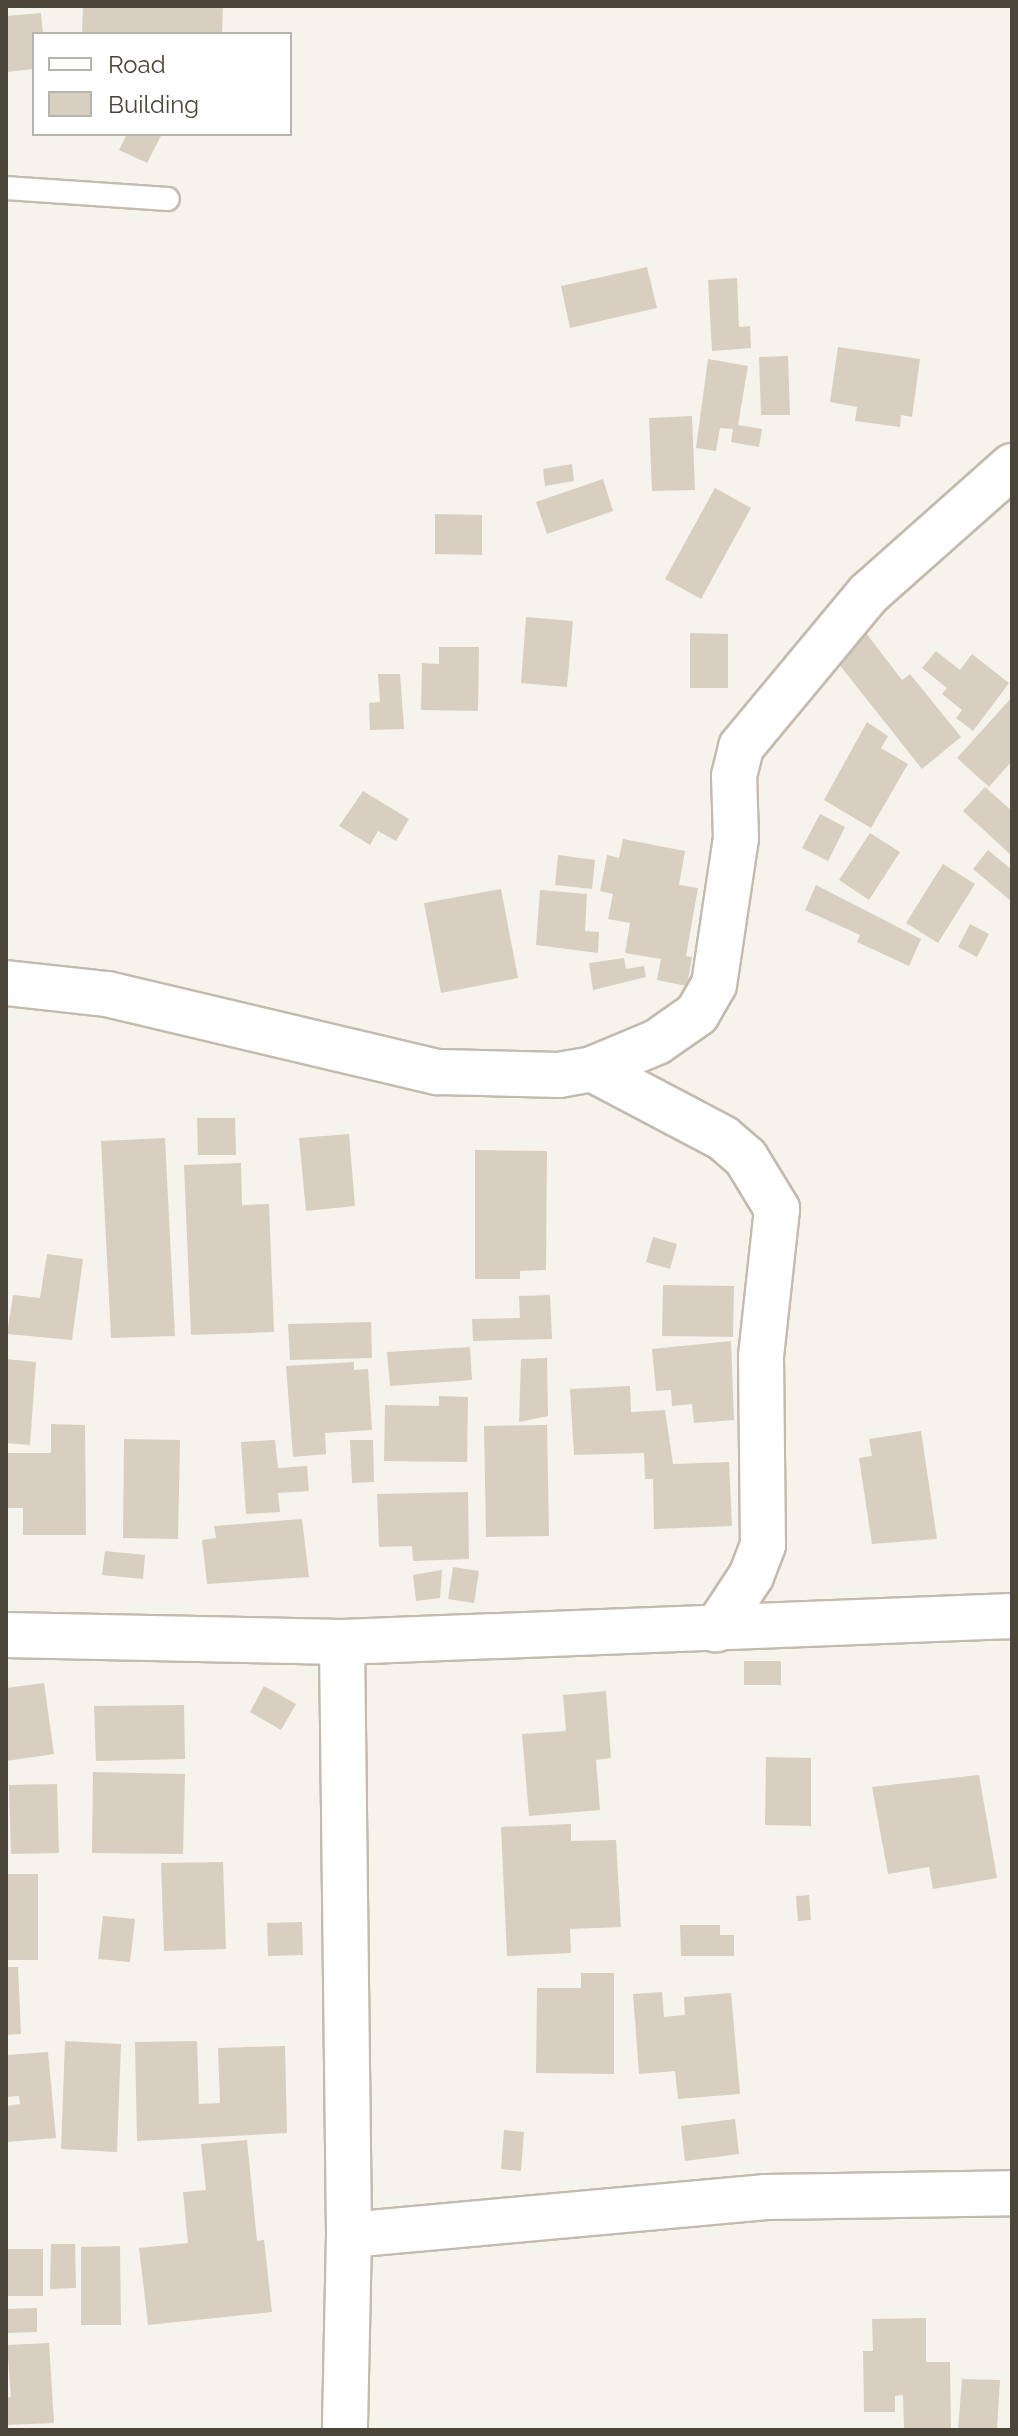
<!DOCTYPE html>
<style>
body{margin:0}
#map{position:relative;width:1018px;height:2436px;overflow:hidden;background:#f6f3ec;font-family:Raleway,sans-serif}
div>[style]{position:absolute}
[style*='--x']{left:calc(var(--x)*1px);top:calc(var(--y)*1px);width:calc(var(--w)*1px);rotate:calc(var(--a)*1deg)}
.building>*{inset:0;background:#d8cfc1}
.roads{filter:drop-shadow(2px 0 #c2bbae) drop-shadow(-2px 0 #c2bbae) drop-shadow(0 2px #c2bbae) drop-shadow(0 -2px #c2bbae)}
.lane>*{height:22px;margin:-11px;padding:0 11px;transform-origin:11px;border-radius:11px;background:#fff}
.street>*{height:44px;margin:-22px;padding:0 22px;transform-origin:22px;border-radius:22px;background:#fff}
span{translate:-50% -50%;white-space:nowrap;text-align:center;line-height:1.15;-webkit-text-stroke:6px #fff;paint-order:stroke}
.frame{position:absolute;inset:0;border:8px solid #4b4439;pointer-events:none}
.legend{position:absolute;left:32px;top:32px;width:260px;height:104px;box-sizing:border-box;background:#fff;border:2px solid #b7b4b0;margin:0;padding:10px 14px;list-style:none;font-size:24px;color:#4b4439}
.legend li{display:flex;align-items:center;gap:16px;height:40px}
.legend b{width:40px;border:2px solid #b7b4b0}
</style>
<div id="map">
<div class="building">
<i style="clip-path:polygon(83px 6px,223px 6px,222px 34px,82px 34px)"></i>
<i style="clip-path:polygon(41px 13px,43px 34px,34px 34px,34px 69px,6px 72px,6px 16px)"></i>
<i style="clip-path:polygon(127px 134px,162px 134px,147px 163px,119px 150px)"></i>
<i style="clip-path:polygon(647px 267px,657px 308px,570px 328px,561px 286px)"></i>
<i style="clip-path:polygon(737px 278px,739px 327px,750px 326px,751px 348px,712px 351px,708px 280px)"></i>
<i style="clip-path:polygon(838px 347px,920px 359px,912px 417px,901px 415px,900px 427px,855px 421px,857px 407px,830px 402px)"></i>
<i style="clip-path:polygon(788px 356px,790px 415px,761px 415px,759px 357px)"></i>
<i style="clip-path:polygon(708px 359px,748px 366px,738px 425px,762px 429px,759px 447px,731px 442px,733px 429px,720px 428px,716px 451px,696px 448px)"></i>
<i style="clip-path:polygon(692px 416px,695px 490px,652px 491px,649px 418px)"></i>
<i style="clip-path:polygon(572px 464px,574px 481px,545px 486px,543px 469px)"></i>
<i style="clip-path:polygon(603px 479px,613px 511px,547px 534px,536px 502px)"></i>
<i style="clip-path:polygon(715px 488px,751px 508px,701px 599px,665px 579px)"></i>
<i style="clip-path:polygon(435px 514px,482px 515px,482px 555px,435px 554px)"></i>
<i style="clip-path:polygon(526px 617px,573px 621px,567px 687px,521px 683px)"></i>
<i style="clip-path:polygon(690px 633px,728px 634px,728px 688px,690px 688px)"></i>
<i style="clip-path:polygon(866px 633px,902px 680px,910px 674px,961px 737px,922px 769px,834px 658px)"></i>
<i style="clip-path:polygon(439px 647px,479px 647px,478px 711px,421px 710px,422px 663px,439px 664px)"></i>
<i style="clip-path:polygon(936px 651px,960px 670px,972px 654px,1009px 683px,973px 731px,956px 718px,962px 710px,942px 694px,947px 688px,922px 668px)"></i>
<i style="clip-path:polygon(378px 674px,400px 674px,404px 729px,370px 730px,369px 703px,380px 702px)"></i>
<i style="clip-path:polygon(1012px 697px,1012px 761px,989px 787px,957px 758px)"></i>
<i style="clip-path:polygon(867px 722px,888px 736px,881px 748px,908px 764px,871px 828px,824px 800px)"></i>
<i style="clip-path:polygon(985px 787px,1012px 811px,1012px 856px,963px 811px)"></i>
<i style="clip-path:polygon(363px 791px,409px 819px,396px 841px,378px 831px,370px 845px,339px 826px)"></i>
<i style="clip-path:polygon(820px 814px,845px 827px,828px 861px,802px 848px)"></i>
<i style="clip-path:polygon(870px 833px,900px 852px,869px 900px,839px 880px)"></i>
<i style="clip-path:polygon(623px 839px,685px 851px,679px 885px,698px 888px,686px 956px,692px 957px,687px 986px,657px 980px,661px 959px,625px 953px,630px 923px,608px 919px,613px 894px,600px 891px,607px 855px,619px 858px)"></i>
<i style="clip-path:polygon(988px 850px,1012px 870px,1012px 902px,973px 869px)"></i>
<i style="clip-path:polygon(558px 855px,595px 860px,592px 889px,555px 885px)"></i>
<i style="clip-path:polygon(943px 864px,975px 884px,938px 943px,906px 923px)"></i>
<i style="clip-path:polygon(816px 885px,921px 939px,909px 966px,857px 942px,860px 935px,805px 910px)"></i>
<i style="clip-path:polygon(501px 889px,518px 978px,441px 993px,424px 903px)"></i>
<i style="clip-path:polygon(540px 890px,587px 894px,585px 931px,599px 932px,598px 953px,536px 945px)"></i>
<i style="clip-path:polygon(970px 924px,989px 934px,977px 957px,958px 947px)"></i>
<i style="clip-path:polygon(624px 958px,626px 969px,644px 966px,646px 977px,593px 990px,589px 963px)"></i>
<i style="clip-path:polygon(197px 1118px,235px 1118px,236px 1155px,198px 1155px)"></i>
<i style="clip-path:polygon(349px 1134px,355px 1206px,306px 1211px,299px 1138px)"></i>
<i style="clip-path:polygon(165px 1138px,175px 1336px,111px 1338px,101px 1141px)"></i>
<i style="clip-path:polygon(475px 1150px,547px 1151px,546px 1270px,520px 1271px,520px 1279px,475px 1279px)"></i>
<i style="clip-path:polygon(241px 1163px,242px 1205px,269px 1204px,274px 1332px,191px 1335px,184px 1165px)"></i>
<i style="clip-path:polygon(653px 1237px,677px 1244px,670px 1269px,646px 1262px)"></i>
<i style="clip-path:polygon(47px 1254px,83px 1259px,72px 1340px,7px 1334px,13px 1295px,40px 1298px)"></i>
<i style="clip-path:polygon(663px 1285px,734px 1286px,733px 1337px,662px 1336px)"></i>
<i style="clip-path:polygon(550px 1295px,552px 1339px,473px 1341px,472px 1319px,520px 1318px,519px 1296px)"></i>
<i style="clip-path:polygon(371px 1322px,372px 1358px,290px 1360px,288px 1324px)"></i>
<i style="clip-path:polygon(731px 1341px,734px 1420px,694px 1423px,692px 1404px,672px 1406px,671px 1390px,656px 1391px,652px 1349px)"></i>
<i style="clip-path:polygon(470px 1347px,472px 1380px,390px 1386px,387px 1352px)"></i>
<i style="clip-path:polygon(547px 1358px,548px 1416px,519px 1422px,521px 1359px)"></i>
<i style="clip-path:polygon(6px 1359px,36px 1362px,30px 1445px,6px 1443px)"></i>
<i style="clip-path:polygon(354px 1362px,354px 1370px,368px 1369px,372px 1430px,325px 1433px,326px 1454px,293px 1457px,286px 1366px)"></i>
<i style="clip-path:polygon(630px 1386px,631px 1412px,665px 1410px,673px 1464px,729px 1462px,732px 1526px,654px 1529px,653px 1479px,645px 1479px,644px 1453px,574px 1455px,570px 1389px)"></i>
<i style="clip-path:polygon(439px 1396px,468px 1397px,467px 1462px,384px 1461px,385px 1405px,439px 1406px)"></i>
<i style="clip-path:polygon(51px 1424px,85px 1425px,86px 1535px,23px 1535px,23px 1508px,6px 1508px,6px 1453px,51px 1453px)"></i>
<i style="clip-path:polygon(547px 1425px,549px 1536px,486px 1537px,484px 1426px)"></i>
<i style="clip-path:polygon(921px 1431px,937px 1539px,872px 1544px,859px 1458px,872px 1456px,869px 1439px)"></i>
<i style="clip-path:polygon(124px 1439px,180px 1440px,178px 1539px,123px 1538px)"></i>
<i style="clip-path:polygon(275px 1440px,278px 1468px,307px 1466px,309px 1491px,278px 1493px,280px 1512px,246px 1514px,241px 1442px)"></i>
<i style="clip-path:polygon(350px 1440px,373px 1440px,374px 1482px,352px 1483px)"></i>
<i style="clip-path:polygon(468px 1492px,469px 1559px,413px 1561px,412px 1546px,379px 1547px,377px 1494px)"></i>
<i style="clip-path:polygon(302px 1519px,309px 1577px,207px 1584px,202px 1540px,216px 1538px,214px 1526px)"></i>
<i style="clip-path:polygon(105px 1551px,145px 1555px,143px 1579px,102px 1575px)"></i>
<i style="clip-path:polygon(453px 1567px,479px 1571px,474px 1603px,448px 1599px)"></i>
<i style="clip-path:polygon(442px 1570px,440px 1598px,416px 1601px,413px 1575px)"></i>
<i style="clip-path:polygon(744px 1661px,781px 1661px,781px 1685px,744px 1685px)"></i>
<i style="clip-path:polygon(44px 1683px,54px 1754px,6px 1761px,6px 1688px)"></i>
<i style="clip-path:polygon(264px 1686px,296px 1704px,281px 1730px,250px 1712px)"></i>
<i style="clip-path:polygon(606px 1691px,611px 1758px,596px 1760px,600px 1810px,529px 1816px,522px 1734px,566px 1731px,563px 1695px)"></i>
<i style="clip-path:polygon(184px 1705px,185px 1759px,96px 1761px,94px 1706px)"></i>
<i style="clip-path:polygon(766px 1757px,811px 1758px,811px 1826px,765px 1825px)"></i>
<i style="clip-path:polygon(93px 1772px,185px 1774px,183px 1854px,92px 1853px)"></i>
<i style="clip-path:polygon(979px 1775px,997px 1878px,933px 1889px,929px 1867px,888px 1874px,872px 1787px)"></i>
<i style="clip-path:polygon(57px 1784px,59px 1853px,11px 1854px,9px 1785px)"></i>
<i style="clip-path:polygon(571px 1824px,571px 1841px,616px 1840px,621px 1927px,570px 1929px,571px 1953px,507px 1956px,501px 1827px)"></i>
<i style="clip-path:polygon(223px 1862px,226px 1949px,164px 1951px,161px 1863px)"></i>
<i style="clip-path:polygon(6px 1874px,38px 1874px,38px 1960px,6px 1960px)"></i>
<i style="clip-path:polygon(809px 1895px,811px 1920px,798px 1921px,796px 1896px)"></i>
<i style="clip-path:polygon(103px 1916px,135px 1919px,130px 1962px,98px 1959px)"></i>
<i style="clip-path:polygon(302px 1922px,303px 1955px,268px 1956px,267px 1923px)"></i>
<i style="clip-path:polygon(680px 1925px,720px 1925px,720px 1935px,734px 1935px,734px 1956px,681px 1956px)"></i>
<i style="clip-path:polygon(6px 1967px,18px 1967px,21px 2034px,6px 2035px)"></i>
<i style="clip-path:polygon(581px 1973px,614px 1973px,614px 2074px,536px 2073px,537px 1988px,581px 1988px)"></i>
<i style="clip-path:polygon(662px 1992px,664px 2017px,685px 2015px,684px 1997px,731px 1993px,740px 2094px,678px 2099px,675px 2071px,639px 2074px,633px 1994px)"></i>
<i style="clip-path:polygon(65px 2041px,121px 2044px,117px 2152px,61px 2149px)"></i>
<i style="clip-path:polygon(197px 2041px,199px 2104px,220px 2103px,218px 2048px,285px 2046px,287px 2133px,137px 2141px,135px 2042px)"></i>
<i style="clip-path:polygon(48px 2052px,56px 2138px,6px 2142px,6px 2106px,20px 2104px,19px 2096px,6px 2097px,6px 2055px)"></i>
<i style="clip-path:polygon(735px 2119px,739px 2154px,685px 2161px,681px 2126px)"></i>
<i style="clip-path:polygon(504px 2130px,524px 2132px,521px 2171px,501px 2169px)"></i>
<i style="clip-path:polygon(247px 2140px,257px 2241px,264px 2240px,272px 2312px,148px 2325px,139px 2248px,188px 2243px,183px 2192px,206px 2190px,201px 2144px)"></i>
<i style="clip-path:polygon(51px 2244px,75px 2244px,76px 2288px,50px 2289px)"></i>
<i style="clip-path:polygon(120px 2246px,121px 2325px,81px 2325px,81px 2247px)"></i>
<i style="clip-path:polygon(6px 2249px,43px 2249px,43px 2296px,6px 2296px)"></i>
<i style="clip-path:polygon(37px 2308px,37px 2332px,8px 2333px,7px 2309px)"></i>
<i style="clip-path:polygon(926px 2318px,926px 2362px,950px 2362px,951px 2430px,904px 2430px,903px 2395px,895px 2396px,895px 2412px,864px 2412px,863px 2351px,873px 2351px,872px 2319px)"></i>
<i style="clip-path:polygon(49px 2343px,54px 2423px,6px 2425px,6px 2398px,11px 2397px,7px 2345px)"></i>
<i style="clip-path:polygon(962px 2379px,1000px 2380px,997px 2430px,958px 2430px)"></i>
</div>
<div class="roads">
<div class="lane">
<i style="--x:6;--y:188;--w:162;--a:3.9"></i>
</div>
<div class="street">
<i style="--x:6;--y:983;--w:102;--a:6.2"></i>
<i style="--x:107;--y:994;--w:340;--a:13.3"></i>
<i style="--x:438;--y:1072;--w:121;--a:1.4"></i>
<i style="--x:559;--y:1075;--w:34;--a:-10"></i>
<i style="--x:592;--y:1069;--w:70;--a:-22.6"></i>
<i style="--x:657;--y:1042;--w:49;--a:-35"></i>
<i style="--x:697;--y:1014;--w:34;--a:-60"></i>
<i style="--x:714;--y:985;--w:149;--a:-81.5"></i>
<i style="--x:736;--y:838;--w:62;--a:-91.8"></i>
<i style="--x:734;--y:776;--w:30;--a:-76"></i>
<i style="--x:741;--y:747;--w:199;--a:-50.3"></i>
<i style="--x:868;--y:594;--w:193;--a:-41.6"></i>
<i style="--x:592;--y:1069;--w:148;--a:27.8"></i>
<i style="--x:723;--y:1138;--w:30;--a:41"></i>
<i style="--x:746;--y:1158;--w:60;--a:58.7"></i>
<i style="--x:777;--y:1209;--w:149;--a:96.2"></i>
<i style="--x:761;--y:1357;--w:188;--a:89.4"></i>
<i style="--x:763;--y:1545;--w:33;--a:111"></i>
<i style="--x:751;--y:1576;--w:64;--a:123.4"></i>
<i style="--x:6;--y:1635;--w:336;--a:1.2"></i>
<i style="--x:342;--y:1642;--w:671;--a:-2.22"></i>
<i style="--x:342;--y:1642;--w:593;--a:89.32"></i>
<i style="--x:349;--y:2235;--w:195;--a:91.2"></i>
<i style="--x:349;--y:2235;--w:419;--a:-5.2"></i>
<i style="--x:766;--y:2197;--w:246;--a:-0.9"></i>
</div>
</div>
<div class="frame"></div>
<ul class="legend">
<li><b style="height:10px;background:#fff"></b>Road</li>
<li><b style="height:22px;background:#d8cfc1"></b>Building</li>
</ul>
</div>
